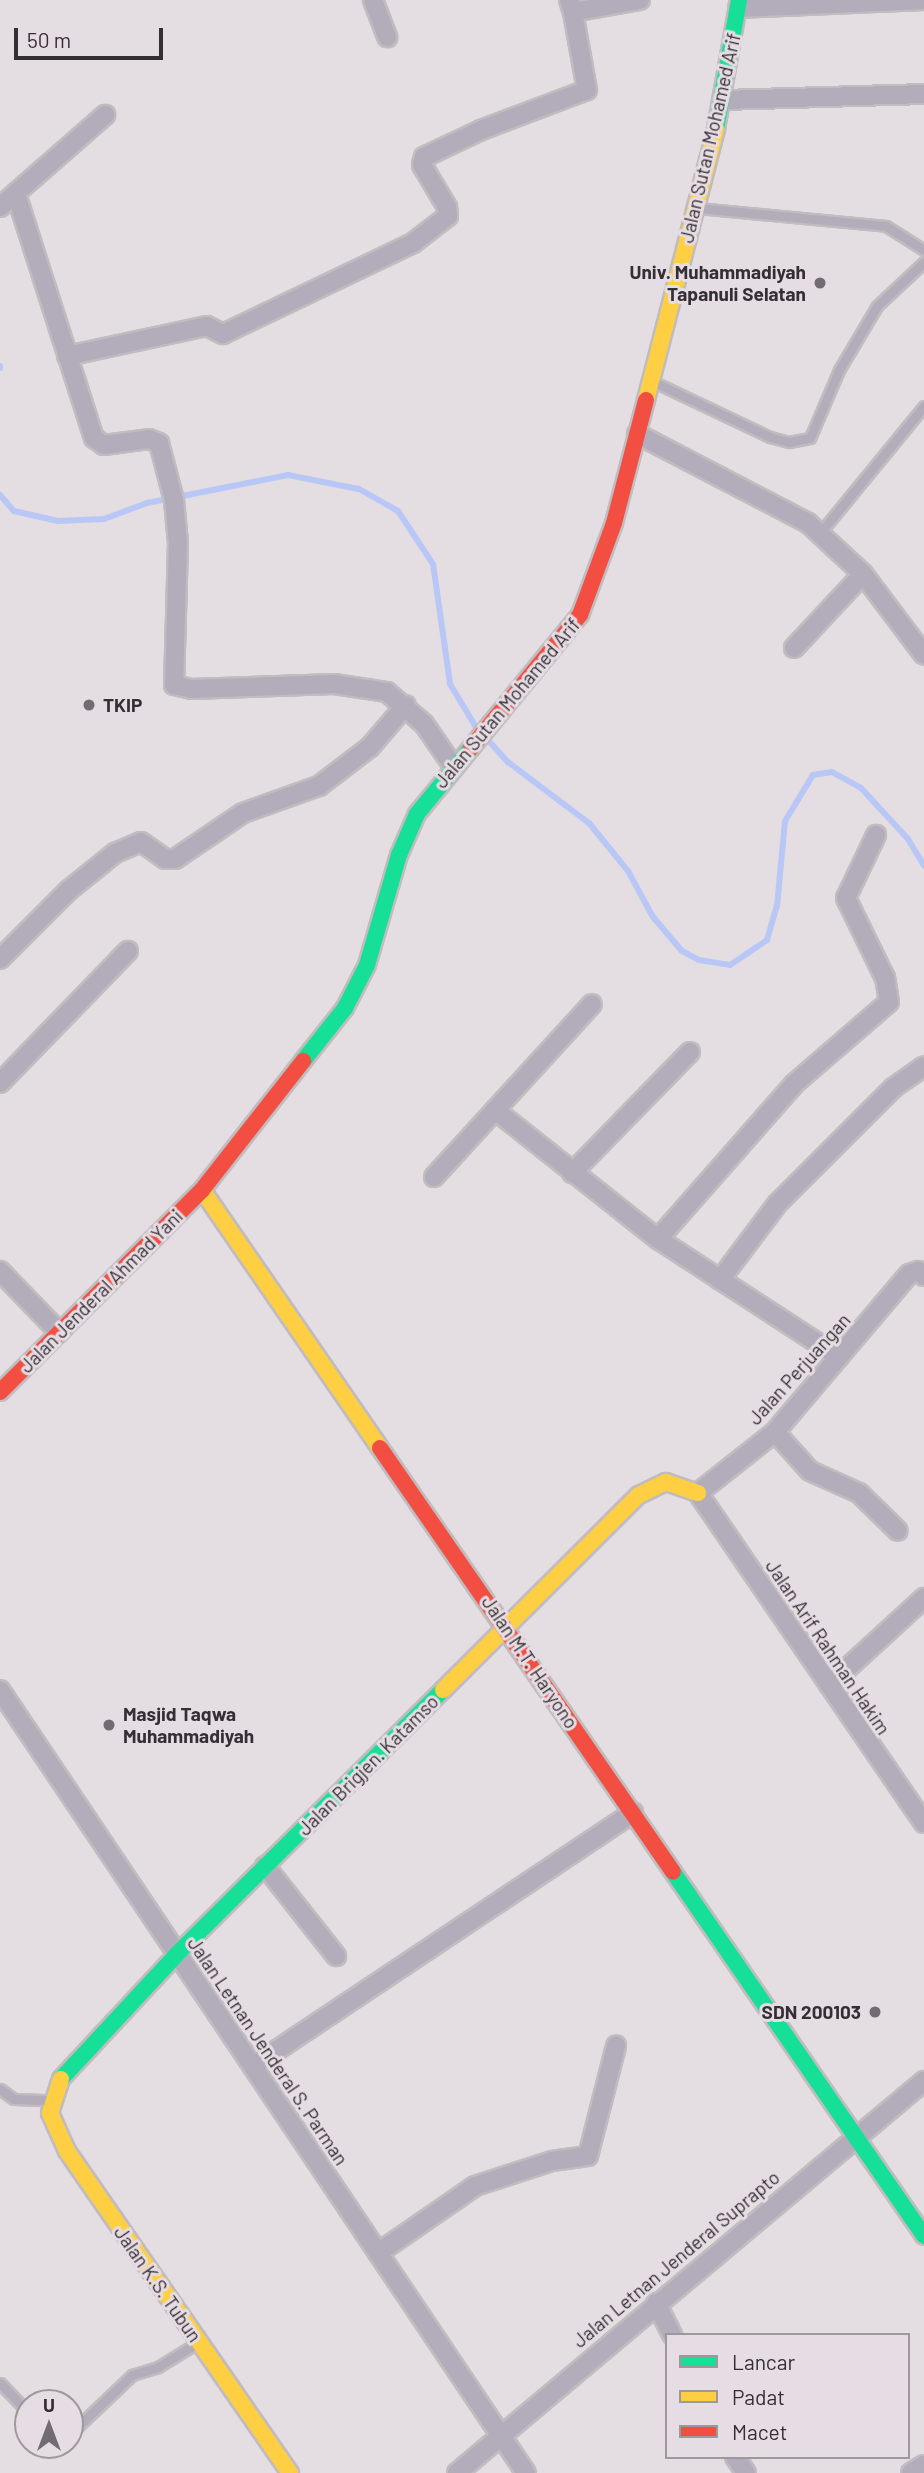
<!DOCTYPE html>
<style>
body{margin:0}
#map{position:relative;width:924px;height:2473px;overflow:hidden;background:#e4dee2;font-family:Barlow,sans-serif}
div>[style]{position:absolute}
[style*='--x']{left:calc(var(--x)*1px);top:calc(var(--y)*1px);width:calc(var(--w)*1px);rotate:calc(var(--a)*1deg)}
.stream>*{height:6px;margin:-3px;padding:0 3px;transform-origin:3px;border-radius:3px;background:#b8c7f5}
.roads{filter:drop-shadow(2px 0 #c0bcbf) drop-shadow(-2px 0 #c0bcbf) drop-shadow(0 2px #c0bcbf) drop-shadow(0 -2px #c0bcbf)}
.lane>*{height:9px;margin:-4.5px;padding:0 4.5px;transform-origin:4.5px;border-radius:4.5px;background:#b3adbb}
.street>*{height:18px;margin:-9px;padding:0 9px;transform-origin:9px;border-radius:9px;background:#b3adbb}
.fast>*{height:16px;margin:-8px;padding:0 8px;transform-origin:8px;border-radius:8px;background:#16e098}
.slow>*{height:16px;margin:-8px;padding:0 8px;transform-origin:8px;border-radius:8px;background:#ffcf43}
.jam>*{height:16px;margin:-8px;padding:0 8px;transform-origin:8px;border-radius:8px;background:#f24e42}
.dots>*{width:19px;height:19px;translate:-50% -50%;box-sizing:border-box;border:4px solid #e6dce3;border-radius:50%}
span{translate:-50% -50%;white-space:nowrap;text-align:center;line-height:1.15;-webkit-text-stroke:6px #e6dce3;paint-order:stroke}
.street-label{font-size:19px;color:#332f32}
.poi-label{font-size:19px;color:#332f32;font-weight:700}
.right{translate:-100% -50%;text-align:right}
.left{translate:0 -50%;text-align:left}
.legend{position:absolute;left:665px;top:2333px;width:245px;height:126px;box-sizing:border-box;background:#e6dce3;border:2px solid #9e979c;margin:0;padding:9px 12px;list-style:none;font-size:21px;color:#332f32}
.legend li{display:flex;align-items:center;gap:14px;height:35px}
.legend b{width:35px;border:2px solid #9e979c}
.north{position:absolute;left:14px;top:2389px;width:70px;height:70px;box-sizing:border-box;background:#e6dce3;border:2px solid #9e979c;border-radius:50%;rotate:0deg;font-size:19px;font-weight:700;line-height:28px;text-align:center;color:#332f32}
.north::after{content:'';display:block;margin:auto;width:24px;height:32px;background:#716c70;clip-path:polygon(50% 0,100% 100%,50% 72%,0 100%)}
.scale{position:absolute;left:14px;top:28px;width:149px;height:32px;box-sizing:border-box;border:4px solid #332f32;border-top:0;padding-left:9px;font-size:21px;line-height:24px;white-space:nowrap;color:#332f32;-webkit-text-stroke:5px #e6dce3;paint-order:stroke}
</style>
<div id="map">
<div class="stream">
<i style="--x:0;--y:366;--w:2;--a:90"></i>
<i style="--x:0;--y:495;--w:21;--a:49"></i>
<i style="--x:14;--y:511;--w:45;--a:12.8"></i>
<i style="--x:58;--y:521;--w:46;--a:-2.5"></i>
<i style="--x:104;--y:519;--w:46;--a:-20.4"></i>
<i style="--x:147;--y:503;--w:144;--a:-11.2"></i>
<i style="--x:288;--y:475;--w:72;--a:11.2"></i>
<i style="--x:359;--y:489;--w:45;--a:29.4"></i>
<i style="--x:398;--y:511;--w:64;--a:56.6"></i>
<i style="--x:433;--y:564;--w:121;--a:81.9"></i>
<i style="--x:450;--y:684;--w:52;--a:59"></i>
<i style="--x:487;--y:739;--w:31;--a:48"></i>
<i style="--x:508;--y:762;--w:101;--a:37"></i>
<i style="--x:589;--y:823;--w:62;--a:50.9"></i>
<i style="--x:628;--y:871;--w:52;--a:61.5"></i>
<i style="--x:653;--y:917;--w:45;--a:49.5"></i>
<i style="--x:682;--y:951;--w:19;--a:28"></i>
<i style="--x:699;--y:960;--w:31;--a:9"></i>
<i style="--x:730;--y:965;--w:45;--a:-34"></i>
<i style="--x:767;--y:940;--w:35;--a:-74"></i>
<i style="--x:777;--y:906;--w:85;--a:-84.6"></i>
<i style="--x:785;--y:821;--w:54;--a:-58.7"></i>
<i style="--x:813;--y:775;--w:19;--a:-9"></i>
<i style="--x:832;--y:772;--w:33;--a:29"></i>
<i style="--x:861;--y:788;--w:69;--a:47.3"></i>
<i style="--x:908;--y:839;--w:31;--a:59"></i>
</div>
<div class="roads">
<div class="lane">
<i style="--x:697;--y:208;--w:190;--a:5.4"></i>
<i style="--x:886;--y:226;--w:45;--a:32.3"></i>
<i style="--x:652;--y:381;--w:131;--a:25.4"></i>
<i style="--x:770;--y:437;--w:20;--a:15"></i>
<i style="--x:789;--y:442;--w:21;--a:-11"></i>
<i style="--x:810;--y:438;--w:74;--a:-66.9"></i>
<i style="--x:839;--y:370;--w:74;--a:-59.3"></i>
<i style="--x:877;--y:306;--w:64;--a:-43.1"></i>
<i style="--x:820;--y:533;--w:164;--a:-50.7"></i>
<i style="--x:0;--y:2089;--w:17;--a:36"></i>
<i style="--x:14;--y:2099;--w:37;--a:2"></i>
<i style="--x:0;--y:2383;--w:40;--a:46"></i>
<i style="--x:70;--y:2434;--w:86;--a:-43.6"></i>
<i style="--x:132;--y:2375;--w:27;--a:-17"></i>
<i style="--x:158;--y:2367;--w:46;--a:-31.6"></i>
</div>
<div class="street">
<i style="--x:373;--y:0;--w:40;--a:69"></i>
<i style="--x:569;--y:0;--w:13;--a:72"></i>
<i style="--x:573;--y:12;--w:68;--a:-10.2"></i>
<i style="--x:738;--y:8;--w:186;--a:-2.5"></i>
<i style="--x:723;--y:100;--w:201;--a:-1.7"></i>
<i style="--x:16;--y:194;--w:256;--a:72.3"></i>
<i style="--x:94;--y:438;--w:12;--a:35"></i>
<i style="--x:104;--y:445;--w:45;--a:-7.6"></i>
<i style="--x:149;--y:439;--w:11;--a:22"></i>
<i style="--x:159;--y:443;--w:59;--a:75.3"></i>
<i style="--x:174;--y:500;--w:43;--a:84.7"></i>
<i style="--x:178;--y:543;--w:142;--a:91.6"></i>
<i style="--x:174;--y:685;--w:18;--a:13"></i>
<i style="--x:192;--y:689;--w:142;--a:-2"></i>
<i style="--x:334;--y:684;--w:54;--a:8.6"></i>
<i style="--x:387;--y:692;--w:49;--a:40.9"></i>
<i style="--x:424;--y:724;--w:51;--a:55.4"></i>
<i style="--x:0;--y:207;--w:140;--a:-41.2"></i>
<i style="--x:67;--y:356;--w:143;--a:-12.1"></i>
<i style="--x:207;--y:326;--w:18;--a:27"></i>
<i style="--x:223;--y:334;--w:211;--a:-25.6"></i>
<i style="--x:413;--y:243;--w:44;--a:-37.6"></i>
<i style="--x:448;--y:216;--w:9;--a:-96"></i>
<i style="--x:447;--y:207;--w:49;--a:-120.8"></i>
<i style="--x:422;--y:165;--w:8;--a:-76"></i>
<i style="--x:424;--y:157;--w:63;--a:-25.3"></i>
<i style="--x:481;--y:130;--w:113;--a:-20.7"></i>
<i style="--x:587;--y:90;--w:79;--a:-100.2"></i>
<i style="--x:637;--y:434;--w:193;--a:27.5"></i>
<i style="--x:808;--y:523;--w:75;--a:42.8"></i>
<i style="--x:863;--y:574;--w:101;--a:53"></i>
<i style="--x:794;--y:648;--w:101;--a:-47"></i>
<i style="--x:0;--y:959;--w:98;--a:-45"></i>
<i style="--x:69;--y:890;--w:59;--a:-38.8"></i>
<i style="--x:115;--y:853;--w:28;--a:-23"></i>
<i style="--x:141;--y:842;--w:29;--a:35"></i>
<i style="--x:165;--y:859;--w:10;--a:0"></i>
<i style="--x:175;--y:859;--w:82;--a:-34.1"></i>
<i style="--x:243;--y:813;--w:81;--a:-19.6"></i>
<i style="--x:319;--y:786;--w:64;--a:-37.4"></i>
<i style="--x:370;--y:747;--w:55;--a:-49.4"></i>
<i style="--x:0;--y:1083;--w:184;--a:-45.9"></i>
<i style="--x:495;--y:1110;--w:208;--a:38.4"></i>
<i style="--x:658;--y:1239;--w:216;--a:33.1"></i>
<i style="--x:572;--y:1173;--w:169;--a:-45.7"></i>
<i style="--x:434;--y:1177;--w:234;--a:-47.6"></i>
<i style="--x:658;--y:1239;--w:206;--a:-48.7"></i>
<i style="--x:794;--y:1084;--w:125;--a:-40.8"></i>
<i style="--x:889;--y:1002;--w:24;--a:-99"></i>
<i style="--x:885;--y:978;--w:89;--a:-116"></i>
<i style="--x:846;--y:898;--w:70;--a:-64.5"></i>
<i style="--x:0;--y:1271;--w:85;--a:46"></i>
<i style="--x:924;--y:1276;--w:8;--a:-140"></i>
<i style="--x:918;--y:1271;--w:9;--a:162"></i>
<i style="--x:909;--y:1274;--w:207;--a:130.3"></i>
<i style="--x:775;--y:1432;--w:98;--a:141.6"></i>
<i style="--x:698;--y:1493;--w:400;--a:55.6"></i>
<i style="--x:720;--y:1280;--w:95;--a:-53.1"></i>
<i style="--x:777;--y:1204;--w:164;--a:-45"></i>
<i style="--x:893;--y:1088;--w:38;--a:-35"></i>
<i style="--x:775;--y:1432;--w:52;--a:48.1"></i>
<i style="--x:810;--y:1471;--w:54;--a:24.2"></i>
<i style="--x:859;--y:1493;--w:54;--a:44.3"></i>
<i style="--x:829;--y:1685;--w:129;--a:-42.5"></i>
<i style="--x:0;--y:1690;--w:943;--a:56.11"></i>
<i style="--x:265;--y:1866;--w:115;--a:51.7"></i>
<i style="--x:253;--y:2066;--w:457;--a:-33.7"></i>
<i style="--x:378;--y:2253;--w:118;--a:-34.6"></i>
<i style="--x:475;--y:2186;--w:81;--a:-18"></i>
<i style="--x:552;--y:2161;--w:36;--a:-8"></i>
<i style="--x:588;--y:2156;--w:114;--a:-75.7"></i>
<i style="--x:656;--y:2303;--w:36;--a:63"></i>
<i style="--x:735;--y:2457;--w:19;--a:55"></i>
<i style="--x:457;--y:2473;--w:610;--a:-40.01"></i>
<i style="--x:911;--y:2473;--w:15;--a:-32"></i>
</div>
<div class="fast">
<i style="--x:716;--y:129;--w:131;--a:-79.9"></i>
<i style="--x:303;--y:1061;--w:68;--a:-51.6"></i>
<i style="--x:345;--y:1008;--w:48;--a:-62.9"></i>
<i style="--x:367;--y:965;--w:115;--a:-73.8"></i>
<i style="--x:399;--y:855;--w:45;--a:-66.3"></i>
<i style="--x:417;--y:814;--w:85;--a:-50.7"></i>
<i style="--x:673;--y:1872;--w:442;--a:55.4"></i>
<i style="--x:61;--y:2079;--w:171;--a:-47.1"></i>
<i style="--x:177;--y:1954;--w:375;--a:-44.8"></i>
</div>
<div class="slow">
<i style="--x:646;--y:400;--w:280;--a:-75.5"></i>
<i style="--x:202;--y:1190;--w:313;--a:55.4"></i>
<i style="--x:443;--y:1690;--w:276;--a:-44.9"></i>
<i style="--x:639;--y:1495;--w:30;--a:-26"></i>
<i style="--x:666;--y:1482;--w:34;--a:19"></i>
<i style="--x:61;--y:2079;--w:36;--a:108"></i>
<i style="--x:50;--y:2113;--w:42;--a:65.9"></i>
<i style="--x:67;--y:2151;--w:392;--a:55.3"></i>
</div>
<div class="jam">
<i style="--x:471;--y:748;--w:172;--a:-50.7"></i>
<i style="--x:580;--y:615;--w:98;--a:-69.7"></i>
<i style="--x:614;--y:523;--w:127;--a:-75.4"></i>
<i style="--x:0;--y:1392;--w:286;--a:-45"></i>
<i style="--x:202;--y:1190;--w:164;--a:-51.9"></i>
<i style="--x:380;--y:1448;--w:515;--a:55.35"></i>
</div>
</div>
<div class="dots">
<i style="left:820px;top:283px;background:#716c70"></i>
<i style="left:89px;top:705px;background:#716c70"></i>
<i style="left:109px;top:1725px;background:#716c70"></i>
<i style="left:875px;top:2012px;background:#716c70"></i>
</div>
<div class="street-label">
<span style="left:710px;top:138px;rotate:-77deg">Jalan Sutan Mohamed Arif</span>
<span style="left:507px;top:703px;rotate:-50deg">Jalan Sutan Mohamed Arif</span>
<span style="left:101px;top:1291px;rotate:-45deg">Jalan Jenderal Ahmad Yani</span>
<span style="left:799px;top:1369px;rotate:-48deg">Jalan Perjuangan</span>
<span style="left:828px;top:1647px;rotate:56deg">Jalan Arif Rahman Hakim</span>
<span style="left:530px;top:1662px;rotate:56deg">Jalan M.T. Haryono</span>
<span style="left:368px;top:1765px;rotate:-45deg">Jalan Brigjen. Katamso</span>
<span style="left:268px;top:2051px;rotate:56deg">Jalan Letnan Jenderal S. Parman</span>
<span style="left:676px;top:2259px;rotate:-40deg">Jalan Letnan Jenderal Suprapto</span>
<span style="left:158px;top:2284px;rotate:55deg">Jalan K.S. Tubun</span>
</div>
<div class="poi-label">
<span class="right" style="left:806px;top:283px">Univ. Muhammadiyah<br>Tapanuli Selatan</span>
<span class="left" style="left:103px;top:705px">TKIP</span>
<span class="left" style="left:123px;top:1725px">Masjid Taqwa<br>Muhammadiyah</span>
<span class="right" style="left:861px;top:2012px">SDN 200103</span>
</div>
<ul class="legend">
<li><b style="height:9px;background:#16e098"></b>Lancar</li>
<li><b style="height:9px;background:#ffcf43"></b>Padat</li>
<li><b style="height:9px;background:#f24e42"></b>Macet</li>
</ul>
<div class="north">U</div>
<div class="scale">50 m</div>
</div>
